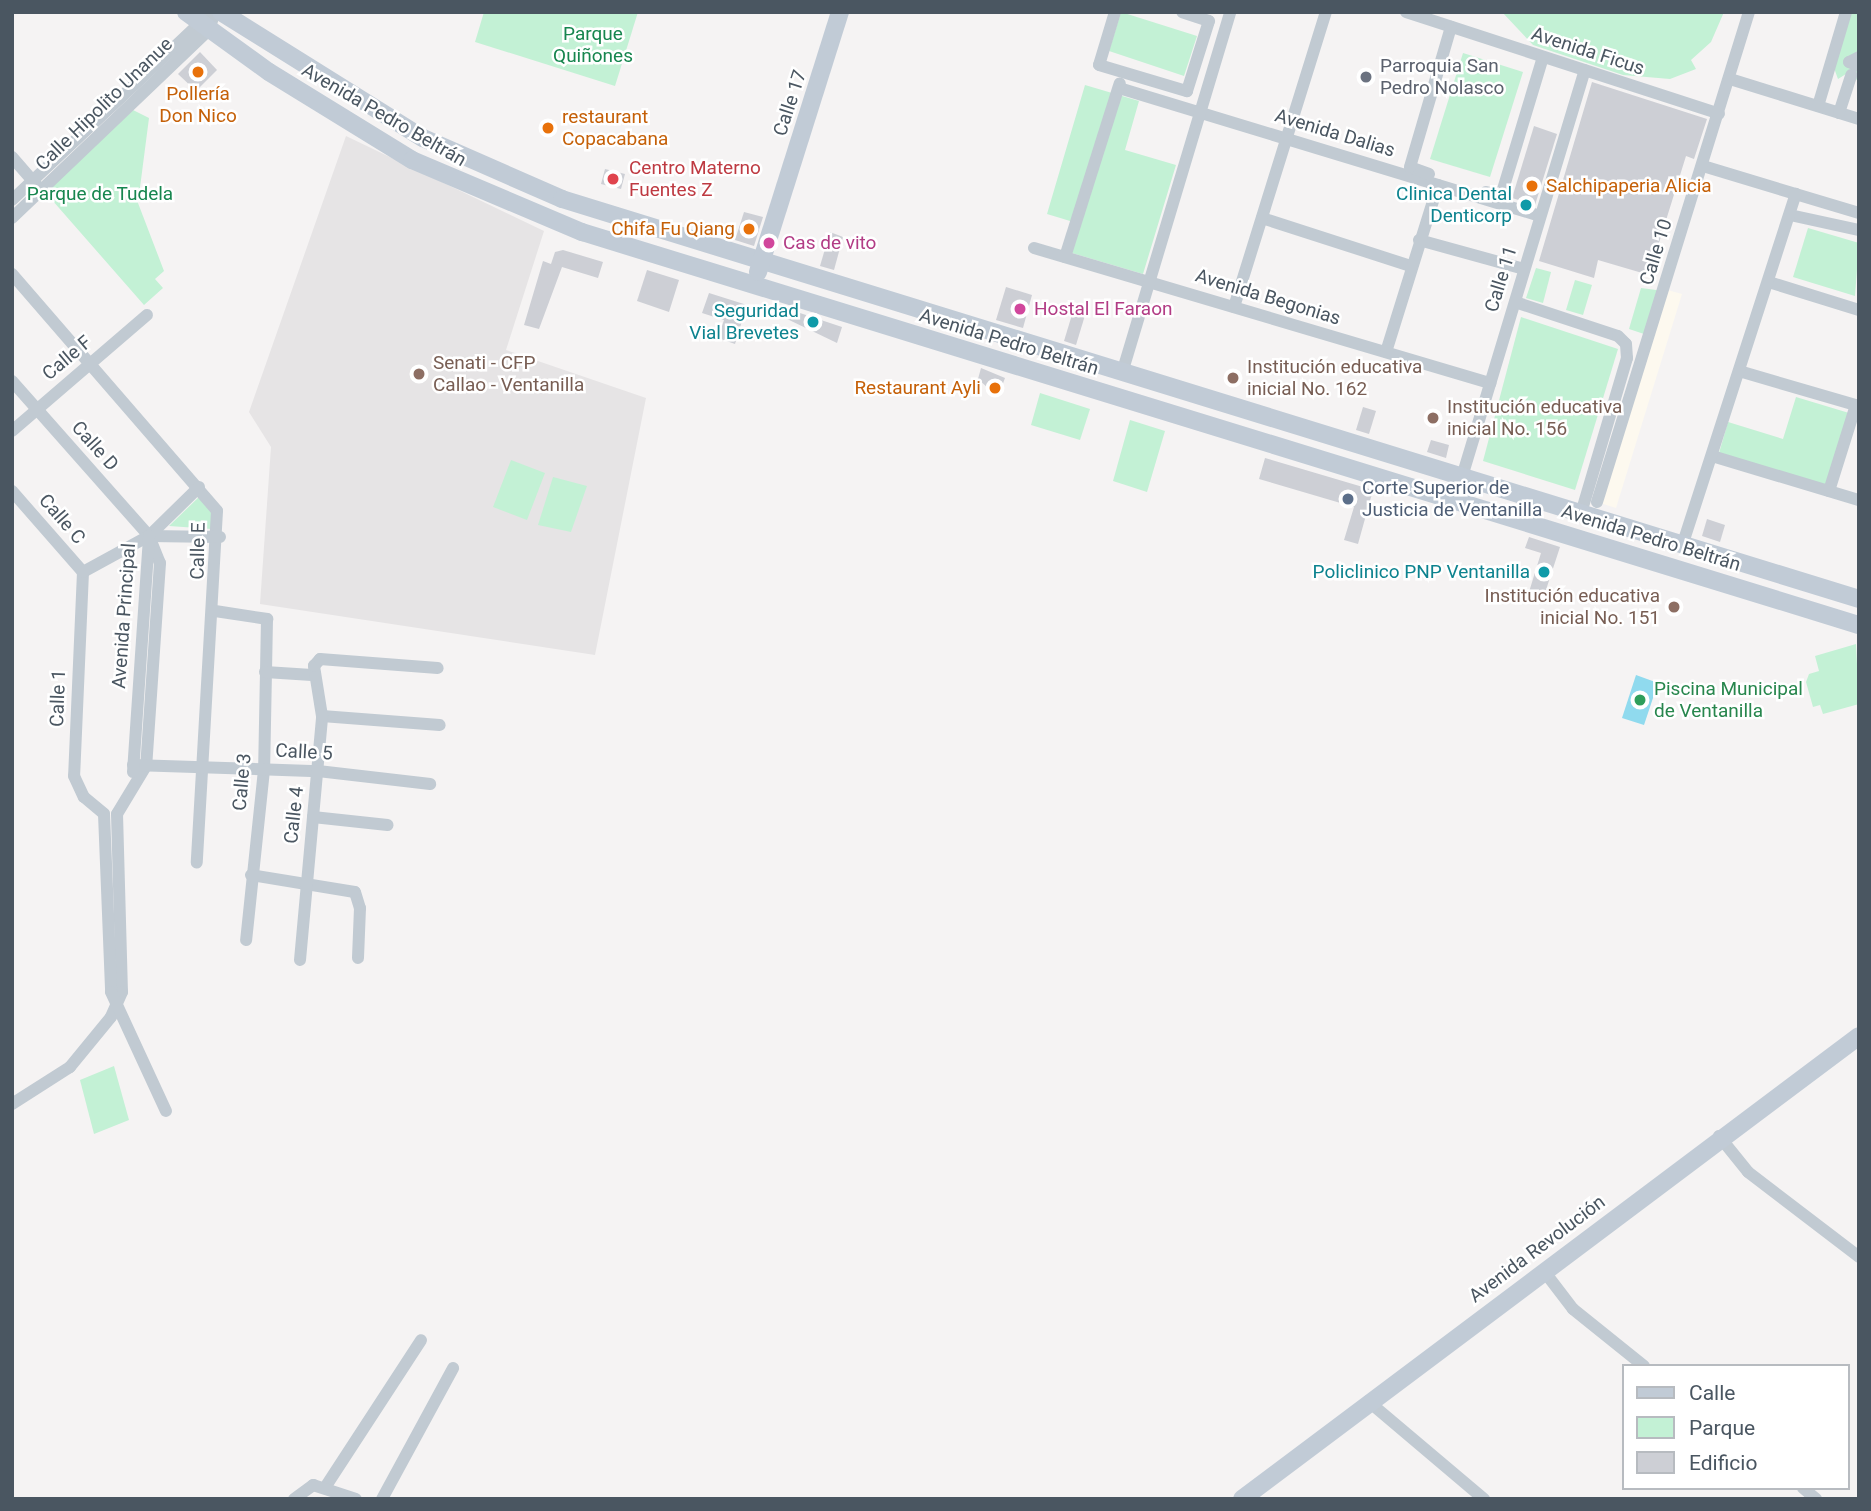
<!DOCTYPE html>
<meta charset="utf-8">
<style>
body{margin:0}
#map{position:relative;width:1871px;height:1511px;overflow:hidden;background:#f5f3f3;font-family:Roboto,sans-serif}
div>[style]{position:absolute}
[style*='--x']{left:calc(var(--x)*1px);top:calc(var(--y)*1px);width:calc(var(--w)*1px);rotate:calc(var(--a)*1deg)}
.commercial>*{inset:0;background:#fdf9ef}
.education>*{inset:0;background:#e6e4e5}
.green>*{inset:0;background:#c3f1d5}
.water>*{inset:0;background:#90daee}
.building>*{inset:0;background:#cdcfd5}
.street>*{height:12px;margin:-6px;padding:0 6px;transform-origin:6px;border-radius:6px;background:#c1cad2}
.secondary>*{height:18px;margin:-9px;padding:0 9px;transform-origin:9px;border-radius:9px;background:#c1cbd6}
.dots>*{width:19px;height:19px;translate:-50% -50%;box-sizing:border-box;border:4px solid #fff;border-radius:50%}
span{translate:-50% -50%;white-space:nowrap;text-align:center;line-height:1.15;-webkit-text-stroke:5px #fff;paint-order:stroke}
.park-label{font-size:19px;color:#17864f}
.street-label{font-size:19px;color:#4a5661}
.worship-label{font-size:19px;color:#5b616d}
.left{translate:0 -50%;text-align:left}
.food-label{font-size:19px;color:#c56008}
.right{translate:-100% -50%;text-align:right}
.health-label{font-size:19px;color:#be3a42}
.culture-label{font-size:19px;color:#0d838f}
.hotel-label{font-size:19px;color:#b23c85}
.education-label{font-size:19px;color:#785e54}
.service-label{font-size:19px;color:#4e5e75}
.leisure-label{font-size:19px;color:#27864d}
.frame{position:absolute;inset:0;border:14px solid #4a5661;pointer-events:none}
.legend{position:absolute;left:1622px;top:1364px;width:228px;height:126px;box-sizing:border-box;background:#fff;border:2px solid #b7bbc0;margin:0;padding:9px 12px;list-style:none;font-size:21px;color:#4a5661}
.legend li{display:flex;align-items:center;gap:14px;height:35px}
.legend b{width:35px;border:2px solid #b7bbc0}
</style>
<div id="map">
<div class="commercial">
<i style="clip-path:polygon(1664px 289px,1682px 294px,1616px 508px,1597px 502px)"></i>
</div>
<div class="education">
<i style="clip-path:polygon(346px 136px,544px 231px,506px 350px,646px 398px,595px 655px,260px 604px,271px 447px,249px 412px)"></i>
</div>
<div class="green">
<i style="clip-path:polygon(484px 12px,638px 12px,615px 86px,475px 42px)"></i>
<i style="clip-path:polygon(1121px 12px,1197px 36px,1184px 76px,1109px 51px)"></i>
<i style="clip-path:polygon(1502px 12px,1724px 12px,1711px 42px,1691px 60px,1696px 69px,1670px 79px,1623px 75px,1533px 45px)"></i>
<i style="clip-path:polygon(1851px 12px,1859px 12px,1859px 81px,1846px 74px,1838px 79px,1834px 68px)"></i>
<i style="clip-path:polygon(1463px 53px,1523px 72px,1490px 177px,1430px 159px)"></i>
<i style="clip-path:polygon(1085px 85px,1139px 101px,1125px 150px,1176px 165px,1143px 274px,1072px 253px,1080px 224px,1047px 214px)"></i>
<i style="clip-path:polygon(133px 110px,149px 118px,138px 203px,164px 271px,155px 279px,163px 288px,144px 305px,45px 192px)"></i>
<i style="clip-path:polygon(1808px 228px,1859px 243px,1855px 296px,1793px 277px)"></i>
<i style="clip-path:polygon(1536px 268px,1551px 272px,1543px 303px,1526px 298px)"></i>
<i style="clip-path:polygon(1575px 280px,1592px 285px,1583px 315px,1566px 310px)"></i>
<i style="clip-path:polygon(1641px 288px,1664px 291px,1650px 336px,1629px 329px)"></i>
<i style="clip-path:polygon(1521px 317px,1618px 349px,1575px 490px,1483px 461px)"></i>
<i style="clip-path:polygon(1040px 393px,1090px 409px,1080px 440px,1031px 425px)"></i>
<i style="clip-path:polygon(1796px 397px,1849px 413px,1827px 485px,1719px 453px,1728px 422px,1783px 439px)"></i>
<i style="clip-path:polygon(1130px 420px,1165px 431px,1147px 492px,1113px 481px)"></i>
<i style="clip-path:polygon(511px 460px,545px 473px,527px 520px,493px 507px)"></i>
<i style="clip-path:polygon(553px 477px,587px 486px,571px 532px,538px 525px)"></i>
<i style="clip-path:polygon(201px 495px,211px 505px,212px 529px,169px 526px)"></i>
<i style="clip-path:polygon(1856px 644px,1859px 704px,1823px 714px,1820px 705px,1813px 707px,1806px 682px,1809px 674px,1819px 671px,1815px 656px)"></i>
<i style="clip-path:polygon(114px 1066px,129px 1120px,94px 1134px,80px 1080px)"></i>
</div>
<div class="water">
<i style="clip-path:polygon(1636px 675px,1658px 683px,1644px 725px,1622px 718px)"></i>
</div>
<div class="building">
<i style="clip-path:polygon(200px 52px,217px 70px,196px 91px,178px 74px)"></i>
<i style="clip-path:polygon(1592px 82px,1707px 119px,1694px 159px,1686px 156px,1649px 275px,1598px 260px,1594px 278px,1539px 261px)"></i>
<i style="clip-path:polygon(1534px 126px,1557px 134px,1535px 205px,1512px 198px)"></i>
<i style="clip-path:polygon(605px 169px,625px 174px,621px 189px,601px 184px)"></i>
<i style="clip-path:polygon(744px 212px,763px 217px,754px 246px,735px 240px)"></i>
<i style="clip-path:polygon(830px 232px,843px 237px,834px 270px,820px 266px)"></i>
<i style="clip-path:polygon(563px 250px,603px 262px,598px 278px,562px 267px,539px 329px,524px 325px,543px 261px,551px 264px,555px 252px)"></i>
<i style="clip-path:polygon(647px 270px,679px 280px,669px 312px,637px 301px)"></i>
<i style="clip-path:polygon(1006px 287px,1032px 295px,1023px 328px,996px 320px)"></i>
<i style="clip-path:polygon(709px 293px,747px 305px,735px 344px,718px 338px,724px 320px,702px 313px)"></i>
<i style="clip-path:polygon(1074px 308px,1086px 312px,1076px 345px,1064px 341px)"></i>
<i style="clip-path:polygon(788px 309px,842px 327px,837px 343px,785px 318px)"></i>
<i style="clip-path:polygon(981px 368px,1005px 378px,998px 397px,978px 379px)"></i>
<i style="clip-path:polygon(1363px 407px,1376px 411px,1369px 434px,1356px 430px)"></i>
<i style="clip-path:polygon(1431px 440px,1449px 445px,1446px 458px,1427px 452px)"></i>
<i style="clip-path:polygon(1265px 458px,1373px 490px,1358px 544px,1344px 540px,1354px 507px,1259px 479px)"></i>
<i style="clip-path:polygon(1707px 519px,1725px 525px,1720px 542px,1702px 536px)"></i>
<i style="clip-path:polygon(1529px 537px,1560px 547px,1544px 596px,1529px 592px,1541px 553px,1525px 548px)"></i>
</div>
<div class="street">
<i style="--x:1115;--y:12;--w:55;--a:106.8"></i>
<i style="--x:1099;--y:65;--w:92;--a:16.5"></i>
<i style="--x:1187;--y:91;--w:73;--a:-72.6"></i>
<i style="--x:1209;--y:21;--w:28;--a:-162"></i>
<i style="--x:1406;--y:12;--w:329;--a:18"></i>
<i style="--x:1859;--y:57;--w:11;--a:153"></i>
<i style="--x:1849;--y:62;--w:11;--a:22"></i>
<i style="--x:1730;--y:79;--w:135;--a:17.2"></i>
<i style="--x:1119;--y:88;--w:440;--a:16.9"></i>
<i style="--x:1818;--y:106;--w:98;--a:-73.4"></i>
<i style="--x:1839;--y:113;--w:40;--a:-72"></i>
<i style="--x:12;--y:157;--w:38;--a:49"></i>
<i style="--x:1703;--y:166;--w:163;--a:16.8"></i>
<i style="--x:1429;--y:174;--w:20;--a:-160"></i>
<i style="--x:1410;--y:167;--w:146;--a:-73.7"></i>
<i style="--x:1486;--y:192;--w:16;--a:15"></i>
<i style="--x:1501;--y:196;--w:145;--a:-73.2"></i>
<i style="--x:12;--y:200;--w:258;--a:-43.3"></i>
<i style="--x:200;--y:23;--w:12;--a:-70"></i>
<i style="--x:1790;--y:215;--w:71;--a:12.3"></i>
<i style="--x:12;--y:218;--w:272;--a:-43.7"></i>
<i style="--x:209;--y:30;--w:19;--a:-72"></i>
<i style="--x:1262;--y:218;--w:157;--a:17.9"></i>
<i style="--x:1419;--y:240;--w:109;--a:15.4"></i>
<i style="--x:1034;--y:248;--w:476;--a:16.5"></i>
<i style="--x:1065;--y:257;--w:182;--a:-72.5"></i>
<i style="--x:12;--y:274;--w:313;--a:49.1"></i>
<i style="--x:217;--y:511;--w:352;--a:93.3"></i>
<i style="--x:1772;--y:283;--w:91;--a:17.2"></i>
<i style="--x:1515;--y:302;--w:108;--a:18.3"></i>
<i style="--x:1618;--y:336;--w:11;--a:45"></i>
<i style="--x:1626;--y:344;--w:14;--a:86"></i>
<i style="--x:1627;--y:358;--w:162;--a:106.5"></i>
<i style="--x:1234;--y:307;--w:309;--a:-72.7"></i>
<i style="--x:1386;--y:352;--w:175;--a:-72.7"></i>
<i style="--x:1739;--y:371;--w:125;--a:16.3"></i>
<i style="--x:1122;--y:373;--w:377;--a:-73.3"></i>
<i style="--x:12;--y:381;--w:207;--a:48.5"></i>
<i style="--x:149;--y:536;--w:29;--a:68"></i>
<i style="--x:160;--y:563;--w:203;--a:93.9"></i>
<i style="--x:146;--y:766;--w:56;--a:121.1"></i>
<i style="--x:117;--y:814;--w:178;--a:88.4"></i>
<i style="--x:122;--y:992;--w:27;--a:114"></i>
<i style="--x:111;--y:1017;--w:65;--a:129.4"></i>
<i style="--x:70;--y:1067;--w:69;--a:147.5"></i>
<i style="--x:12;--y:431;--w:178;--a:-40.7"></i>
<i style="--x:1712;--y:456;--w:153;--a:16.7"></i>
<i style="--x:12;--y:491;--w:108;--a:48.8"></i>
<i style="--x:1829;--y:491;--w:90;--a:-72.6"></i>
<i style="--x:1455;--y:500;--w:449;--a:-73.2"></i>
<i style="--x:1597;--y:502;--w:513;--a:-72.77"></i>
<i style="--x:149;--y:536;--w:71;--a:0.8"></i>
<i style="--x:1683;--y:543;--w:367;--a:-72.1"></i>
<i style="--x:83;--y:572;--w:204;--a:92.5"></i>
<i style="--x:74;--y:776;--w:23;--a:65"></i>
<i style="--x:84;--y:797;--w:26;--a:40"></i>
<i style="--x:83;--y:572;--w:75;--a:-28.6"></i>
<i style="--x:149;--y:536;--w:70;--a:-44.4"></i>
<i style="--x:215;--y:611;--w:53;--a:8.7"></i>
<i style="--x:267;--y:619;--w:151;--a:91.1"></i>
<i style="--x:264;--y:770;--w:171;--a:96"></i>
<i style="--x:265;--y:672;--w:47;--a:3.7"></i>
<i style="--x:322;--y:716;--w:118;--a:4.4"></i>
<i style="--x:133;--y:765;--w:185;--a:1.9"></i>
<i style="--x:318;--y:771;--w:113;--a:6.6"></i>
<i style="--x:133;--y:772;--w:237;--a:-86.1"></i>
<i style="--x:104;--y:814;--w:178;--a:87.7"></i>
<i style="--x:111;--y:992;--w:131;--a:65.2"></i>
<i style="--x:313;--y:817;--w:75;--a:6.1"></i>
<i style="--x:251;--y:875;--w:105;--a:9.3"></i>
<i style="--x:355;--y:892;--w:17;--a:73"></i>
<i style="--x:360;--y:908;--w:50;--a:92.3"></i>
<i style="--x:300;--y:960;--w:245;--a:-84.8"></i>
<i style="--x:322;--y:716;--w:51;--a:-99.1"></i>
<i style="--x:314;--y:666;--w:9;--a:-49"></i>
<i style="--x:320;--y:659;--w:118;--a:4.4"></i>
<i style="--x:1719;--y:1136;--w:46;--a:51.1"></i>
<i style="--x:1748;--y:1172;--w:140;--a:37.4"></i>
<i style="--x:1544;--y:1271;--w:48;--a:52.7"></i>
<i style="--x:1573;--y:1309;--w:91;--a:38.8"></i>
<i style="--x:1368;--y:1401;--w:152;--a:40.2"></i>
<i style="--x:326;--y:1486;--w:174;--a:-56.9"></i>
<i style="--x:1803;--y:1488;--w:17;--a:40"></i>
<i style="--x:294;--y:1499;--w:24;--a:-36"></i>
<i style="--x:313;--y:1485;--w:45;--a:18"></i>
<i style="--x:382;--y:1499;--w:149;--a:-61.5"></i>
</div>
<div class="secondary">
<i style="--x:186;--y:12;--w:102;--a:35.9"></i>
<i style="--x:269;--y:72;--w:168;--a:31.6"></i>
<i style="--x:412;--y:160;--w:185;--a:23"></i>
<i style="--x:582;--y:232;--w:1336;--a:17.11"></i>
<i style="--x:221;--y:12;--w:238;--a:32"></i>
<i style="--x:423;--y:138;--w:152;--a:23.7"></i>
<i style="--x:562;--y:199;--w:1357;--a:17.14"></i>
<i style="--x:758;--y:272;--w:273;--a:-72.5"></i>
<i style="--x:1242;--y:1499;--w:771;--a:-36.88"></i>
</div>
<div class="dots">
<i style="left:198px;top:72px;background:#e8710a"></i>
<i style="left:1366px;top:77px;background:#6b7280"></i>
<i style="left:548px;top:128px;background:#e8710a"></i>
<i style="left:613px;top:179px;background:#e0444e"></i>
<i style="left:1532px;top:186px;background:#e8710a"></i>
<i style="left:1526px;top:205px;background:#0f9aa8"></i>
<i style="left:749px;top:229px;background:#e8710a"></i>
<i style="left:769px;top:243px;background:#d1479c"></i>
<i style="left:1020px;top:309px;background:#d1479c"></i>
<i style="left:813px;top:322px;background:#0f9aa8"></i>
<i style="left:419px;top:374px;background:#8d6e63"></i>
<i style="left:1233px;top:378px;background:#8d6e63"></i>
<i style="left:995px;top:388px;background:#e8710a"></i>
<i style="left:1433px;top:418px;background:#8d6e63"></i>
<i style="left:1348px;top:499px;background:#5c6f8a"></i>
<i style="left:1544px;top:572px;background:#0f9aa8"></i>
<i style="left:1674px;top:607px;background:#8d6e63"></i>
<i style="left:1640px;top:700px;background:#2e9e5b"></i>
</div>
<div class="park-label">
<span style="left:593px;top:45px">Parque<br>Quiñones</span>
<span style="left:100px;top:194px">Parque de Tudela</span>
</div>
<div class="street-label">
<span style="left:1588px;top:51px;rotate:18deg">Avenida Ficus</span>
<span style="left:790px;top:103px;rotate:-72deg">Calle 17</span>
<span style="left:104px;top:104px;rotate:-44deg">Calle Hipolito Unanue</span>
<span style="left:384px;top:115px;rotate:30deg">Avenida Pedro Beltrán</span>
<span style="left:1335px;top:133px;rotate:17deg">Avenida Dalias</span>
<span style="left:1656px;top:252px;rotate:-73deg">Calle 10</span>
<span style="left:1501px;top:279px;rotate:-73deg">Calle 11</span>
<span style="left:1268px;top:297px;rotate:17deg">Avenida Begonias</span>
<span style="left:1009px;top:342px;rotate:17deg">Avenida Pedro Beltrán</span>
<span style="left:67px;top:358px;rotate:-40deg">Calle F</span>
<span style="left:95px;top:446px;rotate:48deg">Calle D</span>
<span style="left:62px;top:519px;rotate:49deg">Calle C</span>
<span style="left:1651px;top:538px;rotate:17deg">Avenida Pedro Beltrán</span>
<span style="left:198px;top:551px;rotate:-89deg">Calle E</span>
<span style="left:124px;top:616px;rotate:-86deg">Avenida Principal</span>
<span style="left:58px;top:698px;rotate:-88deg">Calle 1</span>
<span style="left:304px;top:752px;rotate:3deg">Calle 5</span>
<span style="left:242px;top:782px;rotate:-85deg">Calle 3</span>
<span style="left:294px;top:815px;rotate:-84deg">Calle 4</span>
<span style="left:1537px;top:1249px;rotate:-37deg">Avenida Revolución</span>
</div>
<div class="worship-label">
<span class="left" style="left:1380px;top:77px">Parroquia San<br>Pedro Nolasco</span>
</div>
<div class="food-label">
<span style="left:198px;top:105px">Pollería<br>Don Nico</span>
<span class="left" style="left:562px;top:128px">restaurant<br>Copacabana</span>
<span class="left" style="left:1546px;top:186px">Salchipaperia Alicia</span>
<span class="right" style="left:735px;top:229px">Chifa Fu Qiang</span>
<span class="right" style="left:981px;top:388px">Restaurant Ayli</span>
</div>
<div class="health-label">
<span class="left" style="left:629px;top:179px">Centro Materno<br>Fuentes Z</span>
</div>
<div class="culture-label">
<span class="right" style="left:1512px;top:205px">Clinica Dental<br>Denticorp</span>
<span class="right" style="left:799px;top:322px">Seguridad<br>Vial Brevetes</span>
<span class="right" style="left:1530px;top:572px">Policlinico PNP Ventanilla</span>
</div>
<div class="hotel-label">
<span class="left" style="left:783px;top:243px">Cas de vito</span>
<span class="left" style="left:1034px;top:309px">Hostal El Faraon</span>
</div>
<div class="education-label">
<span class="left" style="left:433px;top:374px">Senati - CFP<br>Callao - Ventanilla</span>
<span class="left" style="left:1247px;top:378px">Institución educativa<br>inicial No. 162</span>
<span class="left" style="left:1447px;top:418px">Institución educativa<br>inicial No. 156</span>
<span class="right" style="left:1660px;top:607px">Institución educativa<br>inicial No. 151</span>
</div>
<div class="service-label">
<span class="left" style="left:1362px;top:499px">Corte Superior de<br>Justicia de Ventanilla</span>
</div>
<div class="leisure-label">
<span class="left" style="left:1654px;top:700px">Piscina Municipal<br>de Ventanilla</span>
</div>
<div class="frame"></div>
<ul class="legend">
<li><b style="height:9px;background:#c1cbd6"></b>Calle</li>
<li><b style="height:19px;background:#c3f1d5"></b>Parque</li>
<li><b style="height:19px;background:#cdcfd5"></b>Edificio</li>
</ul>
</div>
